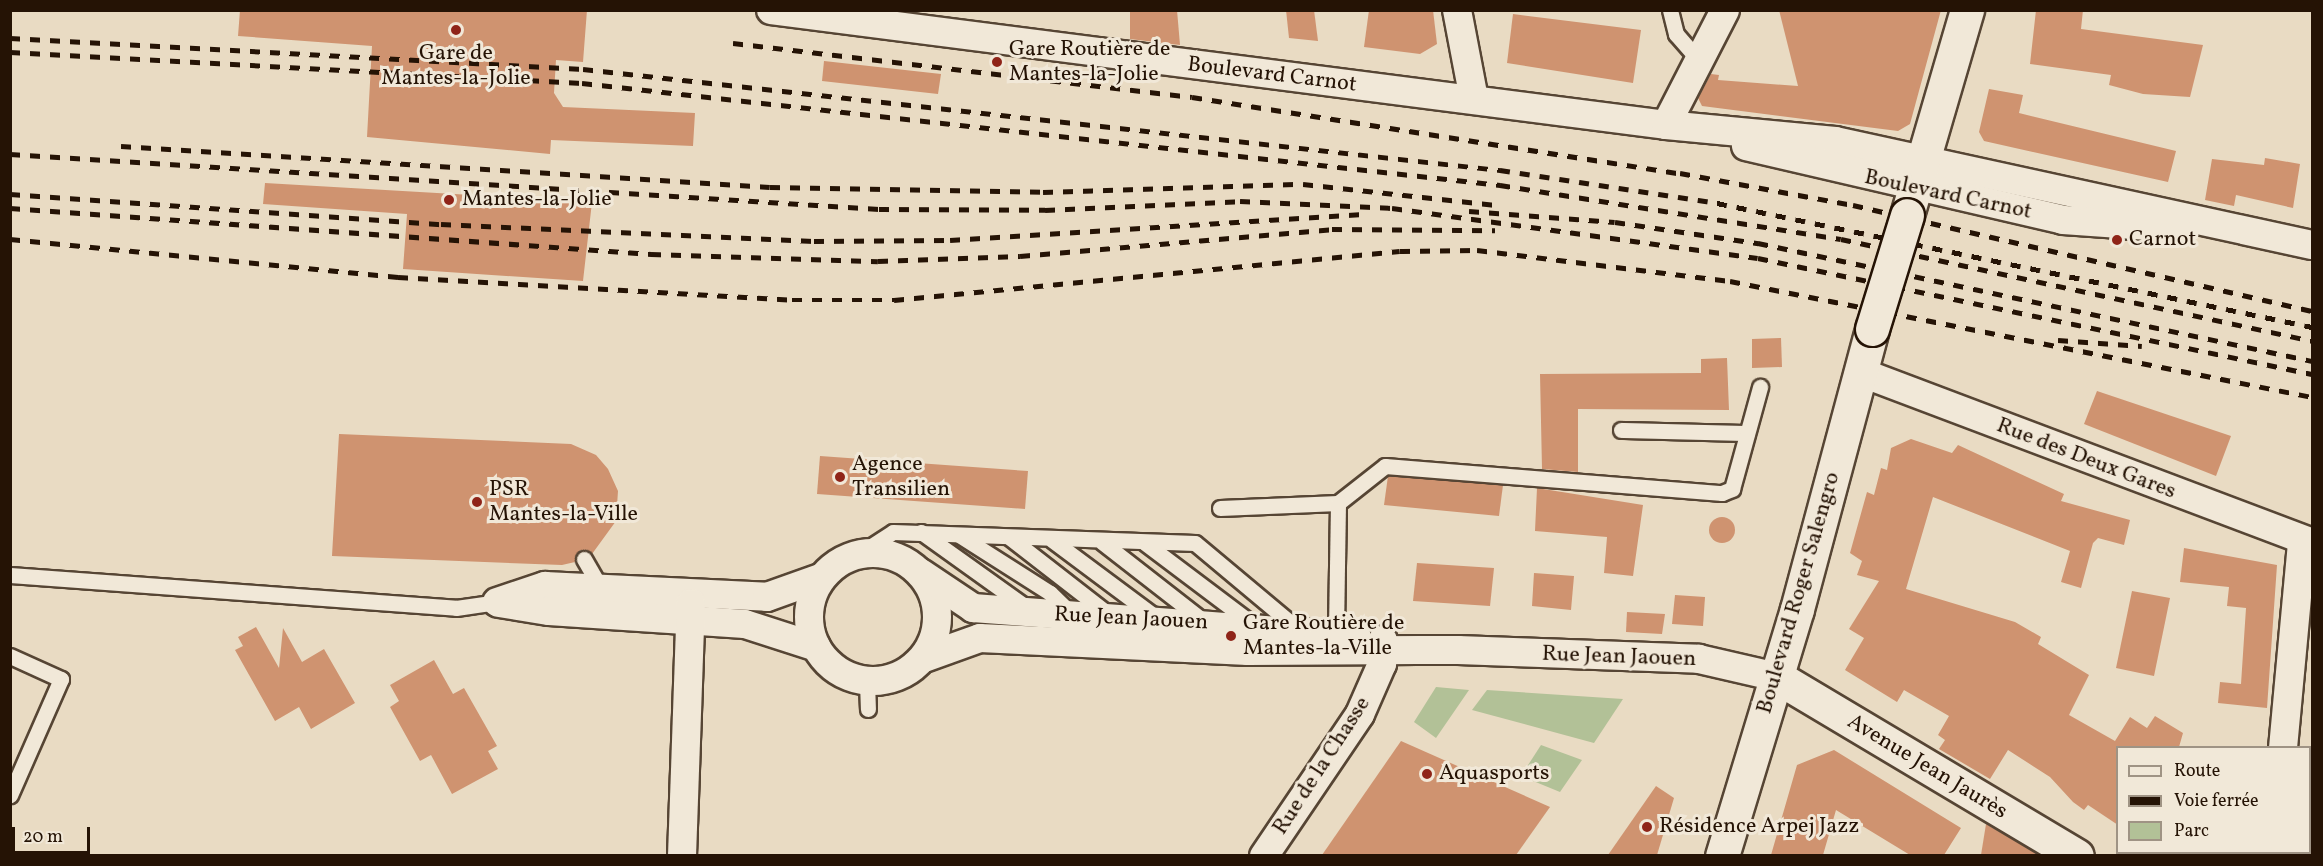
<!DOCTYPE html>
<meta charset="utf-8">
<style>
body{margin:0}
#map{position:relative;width:2323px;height:866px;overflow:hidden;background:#e9dbc3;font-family:Vollkorn,serif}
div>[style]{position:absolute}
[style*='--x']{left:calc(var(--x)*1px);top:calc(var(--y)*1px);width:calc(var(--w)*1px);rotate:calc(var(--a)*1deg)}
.green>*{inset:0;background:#b2c197}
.building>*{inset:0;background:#cf9370}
.round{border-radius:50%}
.roads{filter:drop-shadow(2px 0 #564534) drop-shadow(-2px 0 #564534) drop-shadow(0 2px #564534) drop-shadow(0 -2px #564534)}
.service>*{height:15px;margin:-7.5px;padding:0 7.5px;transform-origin:7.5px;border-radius:7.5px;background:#f1e8d8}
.minor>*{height:28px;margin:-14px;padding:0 14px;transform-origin:14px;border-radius:14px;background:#f1e8d8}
.minor>.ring{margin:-14px;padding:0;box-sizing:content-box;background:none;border:28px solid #f1e8d8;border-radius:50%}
.secondary>*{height:33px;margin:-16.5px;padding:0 16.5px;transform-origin:16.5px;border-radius:16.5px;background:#f1e8d8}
.rail>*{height:4.5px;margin-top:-2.25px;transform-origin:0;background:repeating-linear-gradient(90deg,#251305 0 10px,transparent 0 20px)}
.bridges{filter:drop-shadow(2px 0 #251305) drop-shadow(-2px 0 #251305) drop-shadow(0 2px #251305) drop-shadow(0 -2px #251305)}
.secondary-bridge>*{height:33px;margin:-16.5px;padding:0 16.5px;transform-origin:16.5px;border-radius:16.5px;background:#f1e8d8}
.dots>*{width:16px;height:16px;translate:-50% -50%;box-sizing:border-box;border:3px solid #f1e8d8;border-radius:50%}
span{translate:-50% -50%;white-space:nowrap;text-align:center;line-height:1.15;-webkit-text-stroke:6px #f1e8d8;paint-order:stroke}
.poi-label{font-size:22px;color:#251305}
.left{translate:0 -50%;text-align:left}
.street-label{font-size:22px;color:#251305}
.frame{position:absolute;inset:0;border:12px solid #251305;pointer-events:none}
.legend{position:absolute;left:2116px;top:746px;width:195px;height:108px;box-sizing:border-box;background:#f1e8d8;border:2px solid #9f9384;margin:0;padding:8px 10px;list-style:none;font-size:18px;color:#251305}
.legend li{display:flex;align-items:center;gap:12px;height:30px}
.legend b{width:30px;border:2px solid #9f9384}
.scale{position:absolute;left:12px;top:827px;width:78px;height:27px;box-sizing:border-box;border:3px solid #251305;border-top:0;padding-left:8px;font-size:18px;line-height:21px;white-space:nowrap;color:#251305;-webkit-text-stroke:4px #f1e8d8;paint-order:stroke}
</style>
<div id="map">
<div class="green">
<i style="clip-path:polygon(1436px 687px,1469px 690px,1436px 738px,1414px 722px)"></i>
<i style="clip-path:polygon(1487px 690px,1623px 699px,1594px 743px,1472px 710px)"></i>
<i style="clip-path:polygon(1541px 745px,1582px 760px,1560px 792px,1521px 776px)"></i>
</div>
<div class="building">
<i style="clip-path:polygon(240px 10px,587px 10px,583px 62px,556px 60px,554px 93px,563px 107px,695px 113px,693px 146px,551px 140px,550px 154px,367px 137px,372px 46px,238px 36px)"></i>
<i style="clip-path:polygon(1177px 10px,1180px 45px,1130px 39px,1130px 11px)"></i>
<i style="clip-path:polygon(1286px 10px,1314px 10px,1318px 41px,1289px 38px)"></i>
<i style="clip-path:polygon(1369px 10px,1433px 10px,1437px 44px,1420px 54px,1364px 47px)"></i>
<i style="clip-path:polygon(1779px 10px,1941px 10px,1910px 124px,1898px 131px,1702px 106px,1698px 98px,1711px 74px,1719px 75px,1718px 80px,1798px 86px)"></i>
<i style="clip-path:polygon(2036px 10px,2083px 10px,2081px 29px,2203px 45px,2190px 97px,2143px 94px,2109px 85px,2111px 75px,2030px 64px)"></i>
<i style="clip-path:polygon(1513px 14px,1641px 30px,1633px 83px,1507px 63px)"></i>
<i style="clip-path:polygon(824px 61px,941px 74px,938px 94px,822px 81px)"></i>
<i style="clip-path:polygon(1989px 89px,2023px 95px,2019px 113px,2176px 151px,2168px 182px,1984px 141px,1979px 132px)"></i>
<i style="clip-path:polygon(2265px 158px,2300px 164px,2293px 208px,2236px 195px,2234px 206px,2205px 200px,2212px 159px,2264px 165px)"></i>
<i style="clip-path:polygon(265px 183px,592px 202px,583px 281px,403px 269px,407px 214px,263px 204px)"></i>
<i style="clip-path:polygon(1781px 338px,1782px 367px,1752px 368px,1752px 339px)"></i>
<i style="clip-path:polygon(1727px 358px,1729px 410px,1578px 409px,1578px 472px,1542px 469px,1540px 374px,1701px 373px,1701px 359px)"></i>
<i style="clip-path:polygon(2097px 391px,2231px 436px,2216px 476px,2084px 424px)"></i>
<i style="clip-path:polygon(339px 434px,571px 444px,596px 455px,608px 469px,618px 491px,616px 521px,592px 554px,580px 550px,575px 562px,562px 565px,332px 556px)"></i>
<i style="clip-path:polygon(1911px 439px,1952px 453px,1958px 445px,2064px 494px,2061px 501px,2130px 520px,2124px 545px,2098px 538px,2093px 543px,2081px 588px,2061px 582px,2070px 551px,1933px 497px,1906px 589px,2015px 622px,2041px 637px,2038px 644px,2089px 675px,2069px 715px,2115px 741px,2130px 717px,2147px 728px,2155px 716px,2183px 733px,2179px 747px,2118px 747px,2118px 825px,2088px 805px,2084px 810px,2073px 802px,2050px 777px,2008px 750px,1990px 779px,1939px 749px,1945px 740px,1938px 735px,1949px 716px,1904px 690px,1897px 702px,1845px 670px,1864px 638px,1849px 629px,1879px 581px,1857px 575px,1862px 561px,1850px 553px,1855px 535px,1867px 492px,1874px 495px,1881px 468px,1887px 470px,1891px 448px)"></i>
<i style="clip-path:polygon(820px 456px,1028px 471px,1025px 509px,817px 494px)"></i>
<i style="clip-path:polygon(1388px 476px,1503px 485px,1499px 516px,1384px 505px)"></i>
<i style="clip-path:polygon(1537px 488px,1643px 505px,1633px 576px,1604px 573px,1607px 537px,1535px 531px)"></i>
<i class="round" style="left:1709px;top:517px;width:26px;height:26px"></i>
<i style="clip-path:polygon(2184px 548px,2277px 565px,2267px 708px,2218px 703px,2220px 682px,2241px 684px,2246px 608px,2227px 606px,2229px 587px,2180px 582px)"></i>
<i style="clip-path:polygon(1417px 563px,1494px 568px,1490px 606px,1413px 601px)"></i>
<i style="clip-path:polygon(1534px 573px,1574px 576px,1571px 610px,1532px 606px)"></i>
<i style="clip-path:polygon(2132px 591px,2170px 598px,2154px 676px,2116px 668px)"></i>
<i style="clip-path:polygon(1675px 595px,1705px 597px,1703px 626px,1672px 624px)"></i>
<i style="clip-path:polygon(1627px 612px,1665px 614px,1662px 634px,1626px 632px)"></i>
<i style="clip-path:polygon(256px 627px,279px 668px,283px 628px,302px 662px,324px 649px,355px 703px,311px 729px,299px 707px,275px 721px,235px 650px,243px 646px,238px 637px)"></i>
<i style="clip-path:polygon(434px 660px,453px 694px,464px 688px,497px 746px,488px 751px,498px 769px,452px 794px,431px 755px,420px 761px,390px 707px,399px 701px,390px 685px)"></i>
<i style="clip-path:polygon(1401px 741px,1550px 807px,1516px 855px,1322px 855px)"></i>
<i style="clip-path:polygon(1834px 750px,1961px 828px,1944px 855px,1910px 855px,1836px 810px,1823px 855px,1771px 855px,1797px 765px)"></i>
<i style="clip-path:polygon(1656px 786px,1674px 798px,1657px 855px,1608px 855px)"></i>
<i style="clip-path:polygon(1986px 824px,2040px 855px,1981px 855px)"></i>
</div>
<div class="roads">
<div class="service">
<i style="--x:1670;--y:10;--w:25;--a:76"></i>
<i style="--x:1676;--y:34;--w:35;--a:49"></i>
<i style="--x:1621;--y:430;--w:126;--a:1.4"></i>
<i style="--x:1338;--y:503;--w:60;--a:-38.2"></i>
<i style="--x:1385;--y:466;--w:338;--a:4.6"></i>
<i style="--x:1722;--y:493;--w:11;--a:-22"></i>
<i style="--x:1732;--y:489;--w:106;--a:-74.6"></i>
<i style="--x:1220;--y:508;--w:118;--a:-2.4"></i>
<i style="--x:1338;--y:503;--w:131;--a:90.9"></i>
<i style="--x:921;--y:532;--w:130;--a:35.6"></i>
<i style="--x:959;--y:535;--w:108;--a:32.5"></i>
<i style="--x:1050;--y:593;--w:30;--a:44"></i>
<i style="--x:1009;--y:537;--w:129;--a:37.8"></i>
<i style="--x:1052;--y:540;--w:132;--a:36.7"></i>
<i style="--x:1102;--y:542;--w:132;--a:37.9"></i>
<i style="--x:1145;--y:543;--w:138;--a:37"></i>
<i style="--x:859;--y:554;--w:40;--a:-32.9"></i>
<i style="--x:893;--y:532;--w:302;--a:2.1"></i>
<i style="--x:1195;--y:543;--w:136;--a:39.9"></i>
<i style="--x:584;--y:559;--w:34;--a:60"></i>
<i style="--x:10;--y:575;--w:447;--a:4.2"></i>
<i style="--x:456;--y:608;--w:41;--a:-8.3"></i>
<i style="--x:10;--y:656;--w:56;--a:24.3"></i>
<i style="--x:61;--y:679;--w:127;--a:113.7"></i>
<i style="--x:867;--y:682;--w:27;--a:88"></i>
</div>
<div class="minor">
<i style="--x:771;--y:10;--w:902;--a:7.32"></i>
<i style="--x:1666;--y:125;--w:170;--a:5.4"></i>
<i style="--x:1835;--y:141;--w:488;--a:12.3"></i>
<i style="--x:1457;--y:10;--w:91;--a:79.2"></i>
<i style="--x:1666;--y:125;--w:129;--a:-62.8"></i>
<i style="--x:1746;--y:146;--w:326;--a:13.1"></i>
<i style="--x:2063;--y:220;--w:114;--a:4"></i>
<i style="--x:1860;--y:372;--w:483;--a:20.7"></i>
<i class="ring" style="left:809px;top:553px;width:100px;height:100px"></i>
<i style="--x:921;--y:573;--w:63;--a:33.9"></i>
<i style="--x:973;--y:608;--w:385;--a:4.3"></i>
<i style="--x:497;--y:602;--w:51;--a:-18.4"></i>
<i style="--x:545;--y:586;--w:222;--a:2.8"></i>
<i style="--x:767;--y:597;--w:59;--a:-19.7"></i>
<i style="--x:499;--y:603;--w:51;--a:9.1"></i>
<i style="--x:549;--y:611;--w:196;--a:3.8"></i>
<i style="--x:745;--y:624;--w:75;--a:17.9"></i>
<i style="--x:924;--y:658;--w:59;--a:-19.7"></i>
<i style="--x:980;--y:638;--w:268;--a:2.8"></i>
<i style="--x:1248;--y:651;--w:210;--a:-0.3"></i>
<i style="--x:1458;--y:650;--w:241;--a:2.1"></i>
<i style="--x:1699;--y:659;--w:80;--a:13"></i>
<i style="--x:2283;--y:748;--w:206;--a:-84.7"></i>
<i style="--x:682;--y:856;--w:253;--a:-88"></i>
<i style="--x:1264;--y:856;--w:171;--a:-55.9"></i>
<i style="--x:1360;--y:714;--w:55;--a:-66.3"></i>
<i style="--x:1382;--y:664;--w:24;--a:-88"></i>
<i style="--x:2272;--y:856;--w:4;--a:-90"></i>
</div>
<div class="secondary">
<i style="--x:1907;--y:215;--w:214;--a:-73.7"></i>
<i style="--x:1777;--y:677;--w:349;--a:30.8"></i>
<i style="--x:1722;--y:856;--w:258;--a:-73.1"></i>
<i style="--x:1797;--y:609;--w:290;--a:-75"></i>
</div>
</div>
<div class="rail">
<i style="--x:10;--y:38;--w:574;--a:3.1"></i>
<i style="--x:583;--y:69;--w:923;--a:6.29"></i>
<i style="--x:1500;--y:170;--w:219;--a:8.6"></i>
<i style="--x:1717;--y:203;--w:608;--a:11.77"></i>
<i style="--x:733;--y:43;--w:462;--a:6.7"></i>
<i style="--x:1192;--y:97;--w:494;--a:8.9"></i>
<i style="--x:1680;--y:173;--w:176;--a:10.5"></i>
<i style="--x:1853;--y:205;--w:471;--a:13"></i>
<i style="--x:10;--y:52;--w:573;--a:3.1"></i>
<i style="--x:582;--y:83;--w:924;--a:6.34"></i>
<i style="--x:1500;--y:185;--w:345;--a:9"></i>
<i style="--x:1841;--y:239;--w:482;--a:12.2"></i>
<i style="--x:121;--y:146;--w:650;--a:3.61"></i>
<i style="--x:770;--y:187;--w:273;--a:1"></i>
<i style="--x:1043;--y:192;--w:260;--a:-1.8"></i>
<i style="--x:1303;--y:184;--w:194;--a:6.2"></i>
<i style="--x:10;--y:154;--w:871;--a:3.62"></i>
<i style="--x:879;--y:209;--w:166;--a:0.3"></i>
<i style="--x:1045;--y:210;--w:195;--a:-2.6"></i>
<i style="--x:1240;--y:201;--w:152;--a:2.6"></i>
<i style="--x:1392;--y:208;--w:369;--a:7.8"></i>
<i style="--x:1758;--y:258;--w:566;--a:11.83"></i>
<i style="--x:10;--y:194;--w:432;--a:4"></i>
<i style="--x:441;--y:224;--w:373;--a:2.6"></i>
<i style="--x:814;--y:241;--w:136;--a:-0.4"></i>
<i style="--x:950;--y:240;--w:418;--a:-3.6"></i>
<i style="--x:10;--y:208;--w:643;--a:4.1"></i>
<i style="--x:651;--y:254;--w:227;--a:1.8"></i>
<i style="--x:878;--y:261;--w:142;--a:-2"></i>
<i style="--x:1020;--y:256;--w:313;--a:-4.9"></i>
<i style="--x:1332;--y:229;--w:163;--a:0.4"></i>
<i style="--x:1469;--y:211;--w:146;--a:4.3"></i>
<i style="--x:1615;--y:222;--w:145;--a:8.4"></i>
<i style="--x:1758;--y:243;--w:566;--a:12.02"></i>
<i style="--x:10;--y:239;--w:390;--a:5.6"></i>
<i style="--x:398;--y:277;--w:395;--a:3.3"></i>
<i style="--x:792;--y:300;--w:102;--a:0"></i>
<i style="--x:894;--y:300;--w:508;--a:-5.53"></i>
<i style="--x:1400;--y:251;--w:77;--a:-0.7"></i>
<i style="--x:1477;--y:250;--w:255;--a:7"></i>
<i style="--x:1730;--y:281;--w:593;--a:11.27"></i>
<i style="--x:2058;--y:340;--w:84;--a:4.1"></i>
</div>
<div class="bridges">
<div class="secondary-bridge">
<i style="--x:1872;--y:329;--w:119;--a:-72.9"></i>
</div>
</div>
<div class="dots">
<i style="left:456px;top:30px;background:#8f2418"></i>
<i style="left:997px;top:62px;background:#8f2418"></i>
<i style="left:449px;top:200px;background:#8f2418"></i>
<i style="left:2117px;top:240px;background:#8f2418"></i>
<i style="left:840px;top:477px;background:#8f2418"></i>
<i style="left:477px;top:502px;background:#8f2418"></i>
<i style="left:1231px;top:636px;background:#8f2418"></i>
<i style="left:1427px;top:774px;background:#8f2418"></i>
<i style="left:1647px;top:827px;background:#8f2418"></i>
</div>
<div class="poi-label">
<span class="left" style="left:1009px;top:62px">Gare Routière de<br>Mantes-la-Jolie</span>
<span style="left:456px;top:66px">Gare de<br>Mantes-la-Jolie</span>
<span class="left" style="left:462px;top:200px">Mantes-la-Jolie</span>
<span class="left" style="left:2129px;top:240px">Carnot</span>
<span class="left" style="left:852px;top:477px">Agence<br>Transilien</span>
<span class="left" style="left:489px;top:502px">PSR<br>Mantes-la-Ville</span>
<span class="left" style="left:1243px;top:636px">Gare Routière de<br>Mantes-la-Ville</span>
<span class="left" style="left:1439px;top:774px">Aquasports</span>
<span class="left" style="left:1659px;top:827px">Résidence Arpej Jazz</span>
</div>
<div class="street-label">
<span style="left:1272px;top:75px;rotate:7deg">Boulevard Carnot</span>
<span style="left:1948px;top:195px;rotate:12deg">Boulevard Carnot</span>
<span style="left:2086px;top:459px;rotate:21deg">Rue des Deux Gares</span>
<span style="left:1799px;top:593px;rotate:-74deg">Boulevard Roger Salengro</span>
<span style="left:1131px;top:619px;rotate:3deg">Rue Jean Jaouen</span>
<span style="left:1619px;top:657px;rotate:2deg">Rue Jean Jaouen</span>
<span style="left:1322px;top:766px;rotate:-57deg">Rue de la Chasse</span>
<span style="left:1927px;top:767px;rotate:31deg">Avenue Jean Jaurès</span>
</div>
<div class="frame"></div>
<ul class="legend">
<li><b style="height:8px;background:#f1e8d8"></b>Route</li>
<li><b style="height:8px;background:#251305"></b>Voie ferrée</li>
<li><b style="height:16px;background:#b2c197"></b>Parc</li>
</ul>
<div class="scale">20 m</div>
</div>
